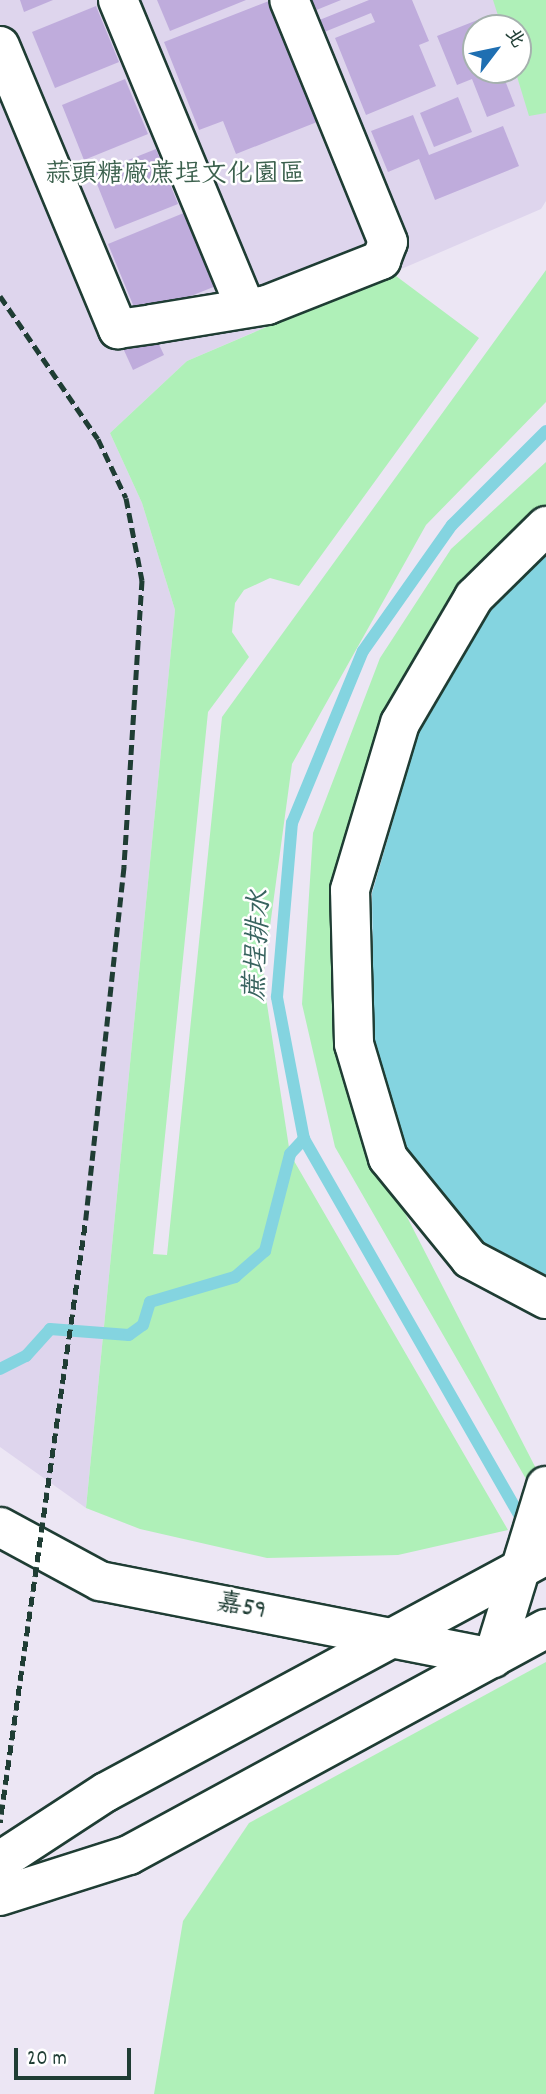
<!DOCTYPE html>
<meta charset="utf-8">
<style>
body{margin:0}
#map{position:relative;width:546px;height:2094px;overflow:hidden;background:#ece6f4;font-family:Dekko,"LXGW WenKai TC",sans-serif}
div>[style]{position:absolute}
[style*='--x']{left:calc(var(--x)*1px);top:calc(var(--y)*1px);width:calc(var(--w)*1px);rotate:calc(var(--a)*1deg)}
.built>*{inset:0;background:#ded5ed}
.green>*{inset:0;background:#aff0b8}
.water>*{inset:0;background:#84d4e0}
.stream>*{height:12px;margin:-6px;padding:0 6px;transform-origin:6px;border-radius:6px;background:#84d4e0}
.building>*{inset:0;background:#bfacdc}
.roads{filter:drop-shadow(2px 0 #1f3d34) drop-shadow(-2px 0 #1f3d34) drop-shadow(0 2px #1f3d34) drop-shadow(0 -2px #1f3d34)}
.minor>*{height:38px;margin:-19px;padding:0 19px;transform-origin:19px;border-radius:19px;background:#fff}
.rail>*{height:5px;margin-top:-2.5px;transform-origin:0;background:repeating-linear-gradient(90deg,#1f3d34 0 10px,transparent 0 15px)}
span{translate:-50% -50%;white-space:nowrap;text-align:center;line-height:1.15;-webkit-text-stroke:5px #fff;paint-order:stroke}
.park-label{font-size:26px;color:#3c614e}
.street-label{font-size:26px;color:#1f3d34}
.water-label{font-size:28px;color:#38635f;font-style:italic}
.north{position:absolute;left:462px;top:14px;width:70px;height:70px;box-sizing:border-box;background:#fff;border:2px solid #a5b1ae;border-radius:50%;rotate:58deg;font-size:19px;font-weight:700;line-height:28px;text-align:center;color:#1f3d34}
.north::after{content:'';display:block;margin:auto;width:24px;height:32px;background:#1f6fb2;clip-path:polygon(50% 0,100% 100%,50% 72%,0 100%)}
.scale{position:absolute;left:14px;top:2048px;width:117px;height:32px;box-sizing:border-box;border:4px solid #1f3d34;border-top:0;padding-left:9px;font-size:21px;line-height:24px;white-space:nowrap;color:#1f3d34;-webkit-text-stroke:5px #fff;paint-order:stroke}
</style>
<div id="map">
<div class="built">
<i style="clip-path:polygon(evenodd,0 0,546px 0,546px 201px,541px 209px,187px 361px,110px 433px,142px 503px,175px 610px,86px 1508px,0 1447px,0 0,476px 28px,518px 28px,518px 70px,476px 70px,476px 28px)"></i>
</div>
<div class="green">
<i style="clip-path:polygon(493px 0,546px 0,546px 113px,529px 116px,515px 70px,518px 28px,502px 28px)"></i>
<i style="clip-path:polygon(546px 270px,546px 402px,426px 525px,292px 764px,263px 978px,290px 1154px,508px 1530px,398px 1555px,267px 1558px,140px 1529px,86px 1508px,175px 610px,142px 503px,110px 433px,187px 361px,392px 273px,479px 338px,299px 586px,270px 578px,244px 590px,235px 603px,232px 632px,249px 657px,208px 712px,153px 1254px,167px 1255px,222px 717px)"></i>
<i style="clip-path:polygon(546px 462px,546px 506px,476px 571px,408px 673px,345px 840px,334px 1001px,365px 1135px,546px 1488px,545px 1512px,335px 1147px,302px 1004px,313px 833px,380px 658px,451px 549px)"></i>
<i style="clip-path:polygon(546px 1662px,546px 2094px,154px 2094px,183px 1921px,249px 1823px)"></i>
</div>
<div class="water">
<i style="clip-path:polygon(546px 555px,546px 1275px,483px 1242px,407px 1148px,374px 1041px,372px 893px,419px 731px,490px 610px)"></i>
</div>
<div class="stream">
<i style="--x:0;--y:1369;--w:29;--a:-27"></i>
<i style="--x:26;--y:1356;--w:36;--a:-48"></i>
<i style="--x:50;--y:1329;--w:79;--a:4.3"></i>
<i style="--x:129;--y:1335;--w:17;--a:-36"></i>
<i style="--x:143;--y:1325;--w:24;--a:-73"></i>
<i style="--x:150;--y:1302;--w:89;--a:-16.4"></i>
<i style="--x:235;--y:1277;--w:40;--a:-41"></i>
<i style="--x:265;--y:1251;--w:100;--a:-75.5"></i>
<i style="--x:290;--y:1154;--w:21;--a:-47"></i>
<i style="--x:525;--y:1525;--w:445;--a:-119.8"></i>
<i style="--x:304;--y:1139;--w:145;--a:-100.8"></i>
<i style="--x:277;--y:997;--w:175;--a:-85.1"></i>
<i style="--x:292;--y:823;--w:186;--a:-67.6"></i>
<i style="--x:363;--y:651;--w:154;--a:-54.8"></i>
<i style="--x:452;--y:525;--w:133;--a:-45"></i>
</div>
<div class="building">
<i style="clip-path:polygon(20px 0,53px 0,24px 12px)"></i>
<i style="clip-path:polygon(157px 0,246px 0,170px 31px)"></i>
<i style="clip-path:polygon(304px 0,341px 0,309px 13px)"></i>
<i style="clip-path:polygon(369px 0,412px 0,429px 41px,419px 45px,436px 86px,366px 115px,335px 38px,375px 22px,371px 13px,317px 35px,312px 23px)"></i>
<i style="clip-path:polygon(269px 1px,317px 122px,236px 154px,223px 121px,199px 130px,164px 42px)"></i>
<i style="clip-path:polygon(96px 6px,119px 62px,55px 88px,32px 32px)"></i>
<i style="clip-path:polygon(480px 19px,484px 28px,476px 28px,476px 70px,501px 70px,515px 106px,487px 117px,472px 79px,457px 85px,437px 36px)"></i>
<i style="clip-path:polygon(125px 79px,148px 134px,84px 160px,62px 105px)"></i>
<i style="clip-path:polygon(458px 97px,472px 132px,434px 147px,420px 113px)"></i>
<i style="clip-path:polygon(413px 115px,429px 155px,503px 126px,519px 166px,435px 200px,419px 159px,388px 172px,371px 131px)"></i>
<i style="clip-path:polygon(156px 149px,178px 204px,115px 229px,93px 174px)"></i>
<i style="clip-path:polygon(191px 210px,221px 284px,138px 317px,108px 244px)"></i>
<i style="clip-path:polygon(153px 332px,164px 355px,133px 370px,122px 346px)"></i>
</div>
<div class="roads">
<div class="minor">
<i style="--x:118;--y:0;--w:331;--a:67.5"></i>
<i style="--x:0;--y:46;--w:307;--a:67.4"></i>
<i style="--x:118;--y:329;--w:34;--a:-8"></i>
<i style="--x:152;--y:324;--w:117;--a:-9.4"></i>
<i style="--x:267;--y:305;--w:123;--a:-21.5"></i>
<i style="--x:381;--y:260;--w:19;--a:-69"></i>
<i style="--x:388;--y:242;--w:261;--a:-112.2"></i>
<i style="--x:546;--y:526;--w:101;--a:135.4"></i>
<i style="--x:474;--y:597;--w:146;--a:120.4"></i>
<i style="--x:400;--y:723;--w:174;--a:106.7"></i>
<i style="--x:350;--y:890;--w:154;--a:88.5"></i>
<i style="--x:354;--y:1044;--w:119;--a:73.4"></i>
<i style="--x:388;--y:1158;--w:130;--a:50.9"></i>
<i style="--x:470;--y:1259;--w:86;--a:27.8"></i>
<i style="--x:0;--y:1527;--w:114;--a:28.4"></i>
<i style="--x:100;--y:1581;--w:400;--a:11.1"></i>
<i style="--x:493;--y:1658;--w:180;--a:-72.9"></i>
<i style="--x:0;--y:1861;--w:126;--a:-33.1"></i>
<i style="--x:106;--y:1792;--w:500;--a:-28.3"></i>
<i style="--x:0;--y:1896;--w:135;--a:-17.6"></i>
<i style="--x:129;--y:1855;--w:474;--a:-28.5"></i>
</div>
</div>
<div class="rail">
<i style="--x:0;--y:296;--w:173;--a:55.6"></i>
<i style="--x:98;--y:439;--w:65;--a:64.6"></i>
<i style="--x:126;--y:498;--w:84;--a:79"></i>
<i style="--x:142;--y:580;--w:288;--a:93.6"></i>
<i style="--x:124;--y:867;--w:360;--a:96.2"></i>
<i style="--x:85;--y:1225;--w:603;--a:98.1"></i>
</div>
<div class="park-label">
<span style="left:175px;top:176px">蒜頭糖廠蔗埕文化園區</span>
</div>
<div class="street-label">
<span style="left:241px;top:1608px;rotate:11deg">嘉59</span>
</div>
<div class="water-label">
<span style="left:260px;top:946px;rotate:-87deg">蔗埕排水</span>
</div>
<div class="north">北</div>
<div class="scale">20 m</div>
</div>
